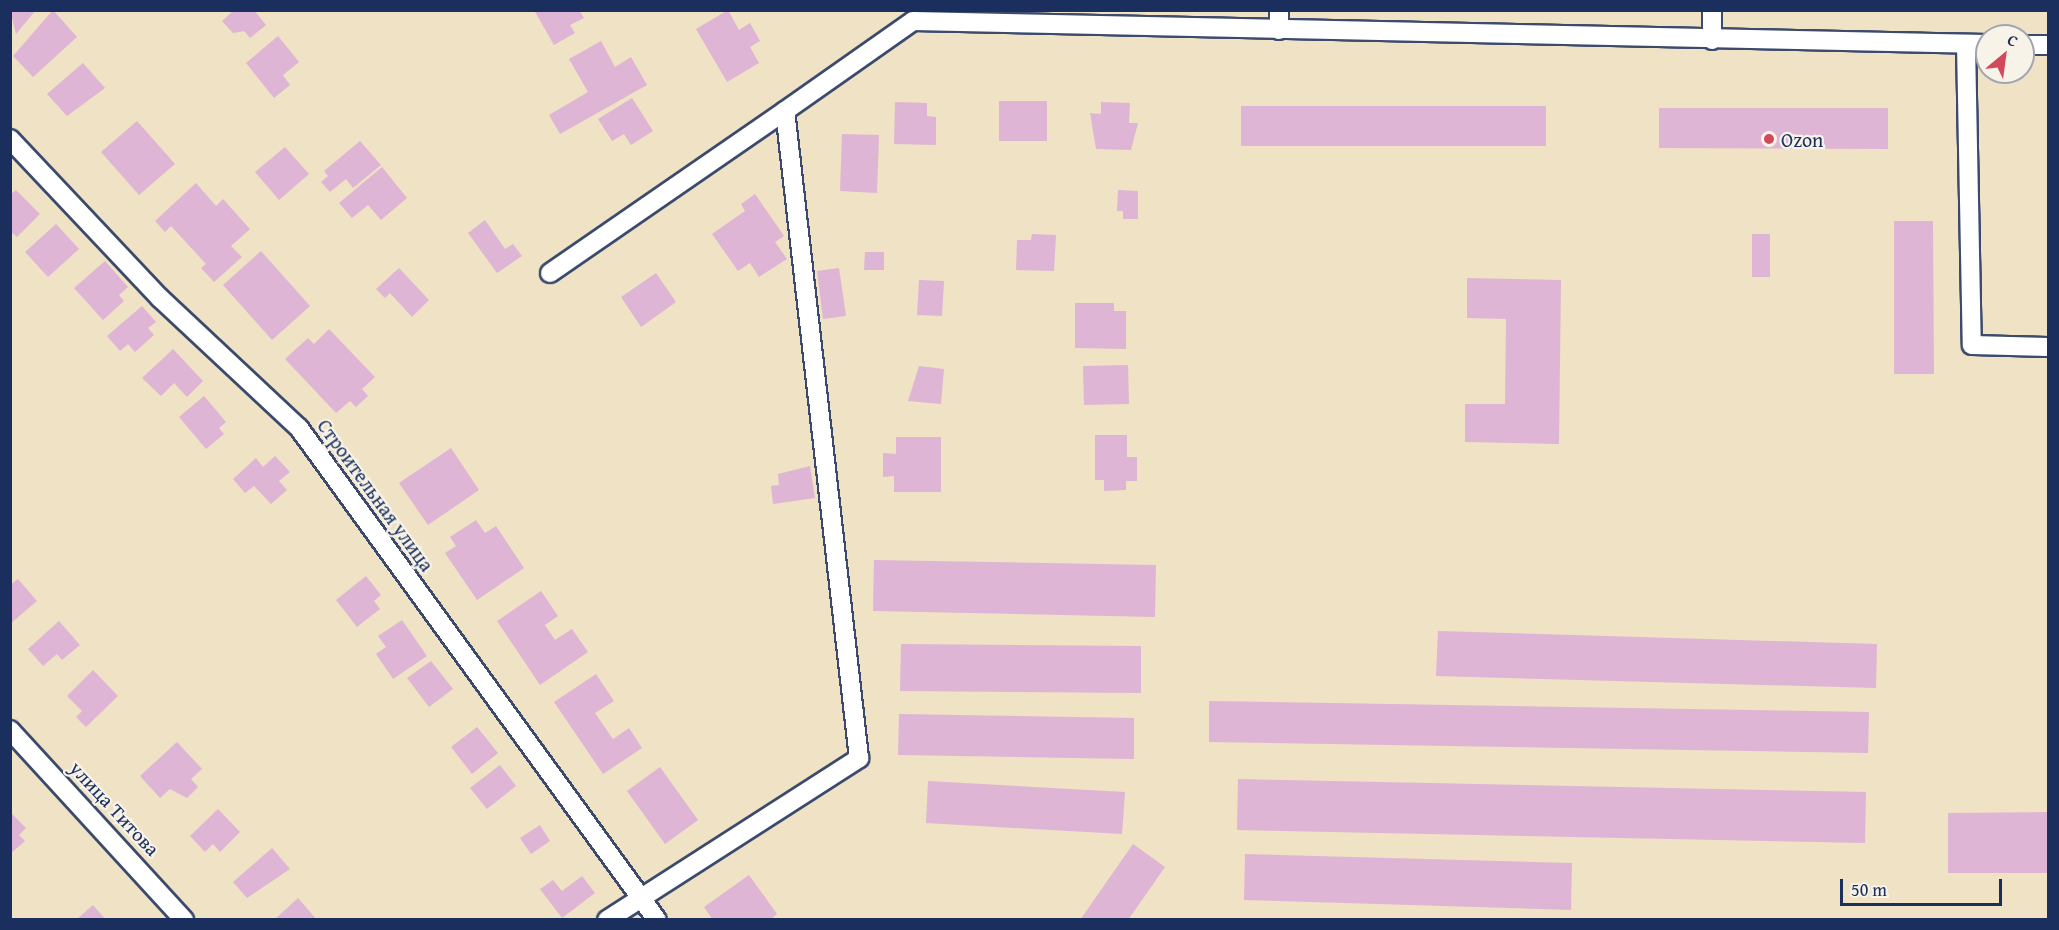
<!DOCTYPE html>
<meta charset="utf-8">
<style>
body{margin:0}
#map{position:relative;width:2059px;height:930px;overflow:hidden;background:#efe2c5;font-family:"Gentium Book Plus",serif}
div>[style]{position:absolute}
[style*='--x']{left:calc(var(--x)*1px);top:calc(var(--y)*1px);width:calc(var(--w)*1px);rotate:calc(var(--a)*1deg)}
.building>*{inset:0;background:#deb5d4}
.roads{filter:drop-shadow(2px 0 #3b4a6d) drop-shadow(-2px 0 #3b4a6d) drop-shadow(0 2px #3b4a6d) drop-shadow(0 -2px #3b4a6d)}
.minor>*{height:18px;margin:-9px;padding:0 9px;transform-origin:9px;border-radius:9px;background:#fff}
.dots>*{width:16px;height:16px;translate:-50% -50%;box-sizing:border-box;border:3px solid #f7f3e8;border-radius:50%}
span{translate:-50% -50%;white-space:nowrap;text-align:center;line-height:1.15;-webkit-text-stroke:4.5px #f7f3e8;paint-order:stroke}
.poi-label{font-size:20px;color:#1b2f5e}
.left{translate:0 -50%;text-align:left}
.street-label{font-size:20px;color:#1b2f5e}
.frame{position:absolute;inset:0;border:12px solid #1b2f5e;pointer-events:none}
.north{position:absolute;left:1975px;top:24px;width:60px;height:60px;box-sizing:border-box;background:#f7f3e8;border:2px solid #9fa5b1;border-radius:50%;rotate:29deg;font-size:16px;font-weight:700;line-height:24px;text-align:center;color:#1b2f5e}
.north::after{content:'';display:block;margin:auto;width:21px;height:27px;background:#d1495b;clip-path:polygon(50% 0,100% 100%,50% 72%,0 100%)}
.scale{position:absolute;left:1840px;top:879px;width:162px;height:27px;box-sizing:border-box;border:3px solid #1b2f5e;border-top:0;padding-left:8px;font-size:18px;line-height:21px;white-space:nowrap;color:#1b2f5e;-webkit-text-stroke:4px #f7f3e8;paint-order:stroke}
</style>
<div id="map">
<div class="building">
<i style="clip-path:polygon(10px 10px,36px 10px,16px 34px)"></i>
<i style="clip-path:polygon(53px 10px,77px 37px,33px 77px,13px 56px)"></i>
<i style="clip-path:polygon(234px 10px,254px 10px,266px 25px,250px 38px,244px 31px,233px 33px,222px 21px)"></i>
<i style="clip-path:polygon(534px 10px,579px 10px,584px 18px,570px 25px,575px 33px,554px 45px)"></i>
<i style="clip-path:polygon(728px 10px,739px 30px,750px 23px,760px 41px,750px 47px,759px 63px,727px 82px,696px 29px)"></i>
<i style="clip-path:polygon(278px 36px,299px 62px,283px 75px,290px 85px,274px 98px,246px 63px)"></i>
<i style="clip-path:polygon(601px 41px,615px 67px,631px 57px,647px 85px,560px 134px,549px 115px,588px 92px,569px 59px)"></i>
<i style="clip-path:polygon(83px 63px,105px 88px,67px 116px,47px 94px)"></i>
<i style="clip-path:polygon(632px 98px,653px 131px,631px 145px,624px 134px,612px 141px,598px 119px)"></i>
<i style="clip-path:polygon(999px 101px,1047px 101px,1047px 141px,999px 141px)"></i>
<i style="clip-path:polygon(895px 102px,927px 103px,927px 116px,936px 117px,936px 145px,894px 144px)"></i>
<i style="clip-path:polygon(1101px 102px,1130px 103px,1129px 123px,1138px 123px,1131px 150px,1096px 149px,1090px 113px,1101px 114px)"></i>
<i style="clip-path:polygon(1241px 106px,1546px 106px,1546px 146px,1241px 146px)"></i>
<i style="clip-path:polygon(1659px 108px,1888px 108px,1888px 149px,1659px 148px)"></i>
<i style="clip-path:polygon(137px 121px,175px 164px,139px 195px,101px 152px)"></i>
<i style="clip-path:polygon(842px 134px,879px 135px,877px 193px,840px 191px)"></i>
<i style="clip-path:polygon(360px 141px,381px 165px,353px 188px,346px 179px,330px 192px,321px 182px,328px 176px,324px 171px)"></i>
<i style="clip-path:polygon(285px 147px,309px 174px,279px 200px,255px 172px)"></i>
<i style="clip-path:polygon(382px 167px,407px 198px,381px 220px,368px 205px,352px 218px,339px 203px)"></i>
<i style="clip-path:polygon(196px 183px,216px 206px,223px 199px,250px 229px,231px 246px,242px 257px,214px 282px,201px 268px,206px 264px,171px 226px,165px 232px,155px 221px)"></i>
<i style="clip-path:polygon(16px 190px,40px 214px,17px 237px,10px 231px,10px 195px)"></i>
<i style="clip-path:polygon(1118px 190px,1138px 191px,1138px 219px,1123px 219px,1123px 211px,1117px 211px)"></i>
<i style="clip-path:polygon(755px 194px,784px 236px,775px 242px,787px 259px,759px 277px,750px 263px,738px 271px,712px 234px,745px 211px,741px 204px)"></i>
<i style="clip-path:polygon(485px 220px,505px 249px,513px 244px,522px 256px,497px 273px,468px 233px)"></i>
<i style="clip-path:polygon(1894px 221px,1933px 221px,1934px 374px,1894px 374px)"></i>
<i style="clip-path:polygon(56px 224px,79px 249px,48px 277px,25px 252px)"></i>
<i style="clip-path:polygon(1032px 234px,1056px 235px,1054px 271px,1016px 270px,1017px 240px,1031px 240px)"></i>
<i style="clip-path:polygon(1752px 234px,1770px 234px,1770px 277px,1752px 277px)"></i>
<i style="clip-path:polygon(261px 251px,310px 306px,272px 340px,223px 285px)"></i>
<i style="clip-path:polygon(865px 252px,884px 252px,884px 270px,864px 270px)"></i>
<i style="clip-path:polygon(105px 261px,128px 287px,119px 295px,124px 301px,103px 320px,74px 288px)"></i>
<i style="clip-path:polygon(399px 268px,429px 300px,412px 317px,390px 293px,385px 298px,376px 289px)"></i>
<i style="clip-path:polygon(839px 268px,846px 316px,823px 319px,817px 271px)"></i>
<i style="clip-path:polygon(656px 273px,676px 302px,641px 327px,621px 297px)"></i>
<i style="clip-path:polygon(1467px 278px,1561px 280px,1559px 444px,1465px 442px,1465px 404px,1505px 404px,1506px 319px,1467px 318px)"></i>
<i style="clip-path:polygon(919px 280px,944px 281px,942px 316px,917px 315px)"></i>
<i style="clip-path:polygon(1075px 303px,1114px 303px,1114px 311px,1126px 311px,1126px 349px,1075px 348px)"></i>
<i style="clip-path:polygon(142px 306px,156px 322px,148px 328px,154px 335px,135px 352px,128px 344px,120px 351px,107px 336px)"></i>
<i style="clip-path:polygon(329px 329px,375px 377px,362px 389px,368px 396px,356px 407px,350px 401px,336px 413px,285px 359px,308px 338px,314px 344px)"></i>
<i style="clip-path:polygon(173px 349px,203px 381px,187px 397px,174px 383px,161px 396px,142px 378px)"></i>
<i style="clip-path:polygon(1128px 365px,1129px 404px,1084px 405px,1083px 366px)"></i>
<i style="clip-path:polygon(919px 366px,944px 369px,941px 404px,908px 401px)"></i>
<i style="clip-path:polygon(204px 396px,226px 422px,219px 428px,224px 434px,206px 449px,179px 417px)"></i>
<i style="clip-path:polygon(1095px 435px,1127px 435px,1127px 457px,1137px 457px,1137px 481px,1126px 481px,1126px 490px,1104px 491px,1104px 480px,1095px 480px)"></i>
<i style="clip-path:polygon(896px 437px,941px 437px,941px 492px,894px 492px,894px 476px,883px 477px,883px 453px,896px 454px)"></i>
<i style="clip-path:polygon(451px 448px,479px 490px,428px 525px,399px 483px)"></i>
<i style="clip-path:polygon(275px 456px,290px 472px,279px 481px,287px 490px,271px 504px,254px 486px,245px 493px,233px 479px,256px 458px,263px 467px)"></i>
<i style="clip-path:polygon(810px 466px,815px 498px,773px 504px,771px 486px,779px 485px,778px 474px)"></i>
<i style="clip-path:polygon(476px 520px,485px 533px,496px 526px,524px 568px,477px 600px,445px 553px,456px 546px,450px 537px)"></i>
<i style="clip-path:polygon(874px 560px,1156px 565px,1155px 617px,873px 611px)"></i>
<i style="clip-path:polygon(366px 576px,381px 595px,374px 601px,380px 609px,357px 627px,336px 600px)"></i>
<i style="clip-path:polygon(18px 579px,37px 601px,10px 624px,10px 585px)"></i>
<i style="clip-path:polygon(541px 591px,558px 616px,545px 625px,555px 640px,572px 629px,588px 652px,540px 685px,497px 621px)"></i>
<i style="clip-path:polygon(402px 620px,427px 656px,393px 679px,376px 654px,386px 647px,378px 636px)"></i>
<i style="clip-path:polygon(59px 621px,80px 645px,62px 660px,57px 654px,43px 666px,28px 649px)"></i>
<i style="clip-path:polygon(1438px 631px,1877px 644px,1876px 688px,1436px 676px)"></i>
<i style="clip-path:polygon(901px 644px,1141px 646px,1141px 693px,900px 691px)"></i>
<i style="clip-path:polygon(431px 661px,453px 689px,429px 707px,407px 678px)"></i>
<i style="clip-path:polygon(93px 670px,118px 696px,86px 727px,76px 717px,82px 711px,67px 696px)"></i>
<i style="clip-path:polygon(596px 674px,614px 701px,595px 713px,613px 739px,629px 728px,642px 748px,603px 774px,554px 702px)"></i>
<i style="clip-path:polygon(1209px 701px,1869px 712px,1868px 753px,1209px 742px)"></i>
<i style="clip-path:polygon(899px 714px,1134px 718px,1134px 759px,898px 755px)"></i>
<i style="clip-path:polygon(477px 727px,498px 753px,472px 774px,451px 747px)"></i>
<i style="clip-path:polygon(177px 742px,202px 769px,191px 779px,198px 787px,187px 798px,170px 789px,160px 798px,140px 776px)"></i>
<i style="clip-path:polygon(500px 765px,516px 786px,487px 809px,470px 788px)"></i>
<i style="clip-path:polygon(660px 767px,698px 820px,665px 844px,627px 791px)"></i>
<i style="clip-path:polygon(1238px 779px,1866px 792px,1865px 843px,1237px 830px)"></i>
<i style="clip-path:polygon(928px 781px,1125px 792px,1122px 834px,926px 823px)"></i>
<i style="clip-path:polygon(218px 809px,240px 832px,220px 852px,213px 844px,205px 852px,190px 836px)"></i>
<i style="clip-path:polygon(10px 812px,26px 828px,19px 835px,25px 841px,10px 854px)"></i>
<i style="clip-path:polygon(2048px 812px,2048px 873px,1948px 873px,1948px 813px)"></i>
<i style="clip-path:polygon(540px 825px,550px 841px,531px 854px,520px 838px)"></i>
<i style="clip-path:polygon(1133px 844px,1165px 867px,1128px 920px,1080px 920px)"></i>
<i style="clip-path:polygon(272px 848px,290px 869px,247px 898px,233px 882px)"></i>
<i style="clip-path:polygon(1245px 854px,1572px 863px,1571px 910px,1244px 900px)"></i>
<i style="clip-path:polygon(749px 875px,777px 914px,770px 920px,713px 920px,704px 907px)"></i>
<i style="clip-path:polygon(582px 876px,595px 893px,562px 918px,540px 889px,553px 880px,562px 891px)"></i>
<i style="clip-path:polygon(298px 898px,317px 920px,274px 920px)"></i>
<i style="clip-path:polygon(93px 905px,106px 920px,76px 920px)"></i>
</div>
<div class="roads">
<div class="minor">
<i style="--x:1712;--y:10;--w:30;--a:90"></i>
<i style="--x:913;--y:21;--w:1074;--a:1.23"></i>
<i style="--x:1279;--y:30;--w:20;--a:-90"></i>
<i style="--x:1966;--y:44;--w:301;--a:88.9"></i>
<i style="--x:1972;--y:345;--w:76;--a:1.5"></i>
<i style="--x:2023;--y:45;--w:25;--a:0"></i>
<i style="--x:10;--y:139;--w:219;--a:46.7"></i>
<i style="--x:160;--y:298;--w:190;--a:43.1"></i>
<i style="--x:299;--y:428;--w:608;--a:53.96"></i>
<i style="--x:550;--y:273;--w:285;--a:-34.6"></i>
<i style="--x:10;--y:730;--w:258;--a:47.5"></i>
<i style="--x:607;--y:920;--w:300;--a:-32.7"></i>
<i style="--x:859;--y:758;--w:651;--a:-96.52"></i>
<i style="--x:785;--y:111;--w:156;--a:-35.1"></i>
</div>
</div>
<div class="dots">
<i style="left:1769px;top:139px;background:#d1495b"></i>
</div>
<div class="poi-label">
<span class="left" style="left:1781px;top:139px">Ozon</span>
</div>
<div class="street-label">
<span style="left:376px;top:495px;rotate:54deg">Строительная улица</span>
<span style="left:115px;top:808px;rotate:47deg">улица Титова</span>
</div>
<div class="frame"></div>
<div class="north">С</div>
<div class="scale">50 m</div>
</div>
